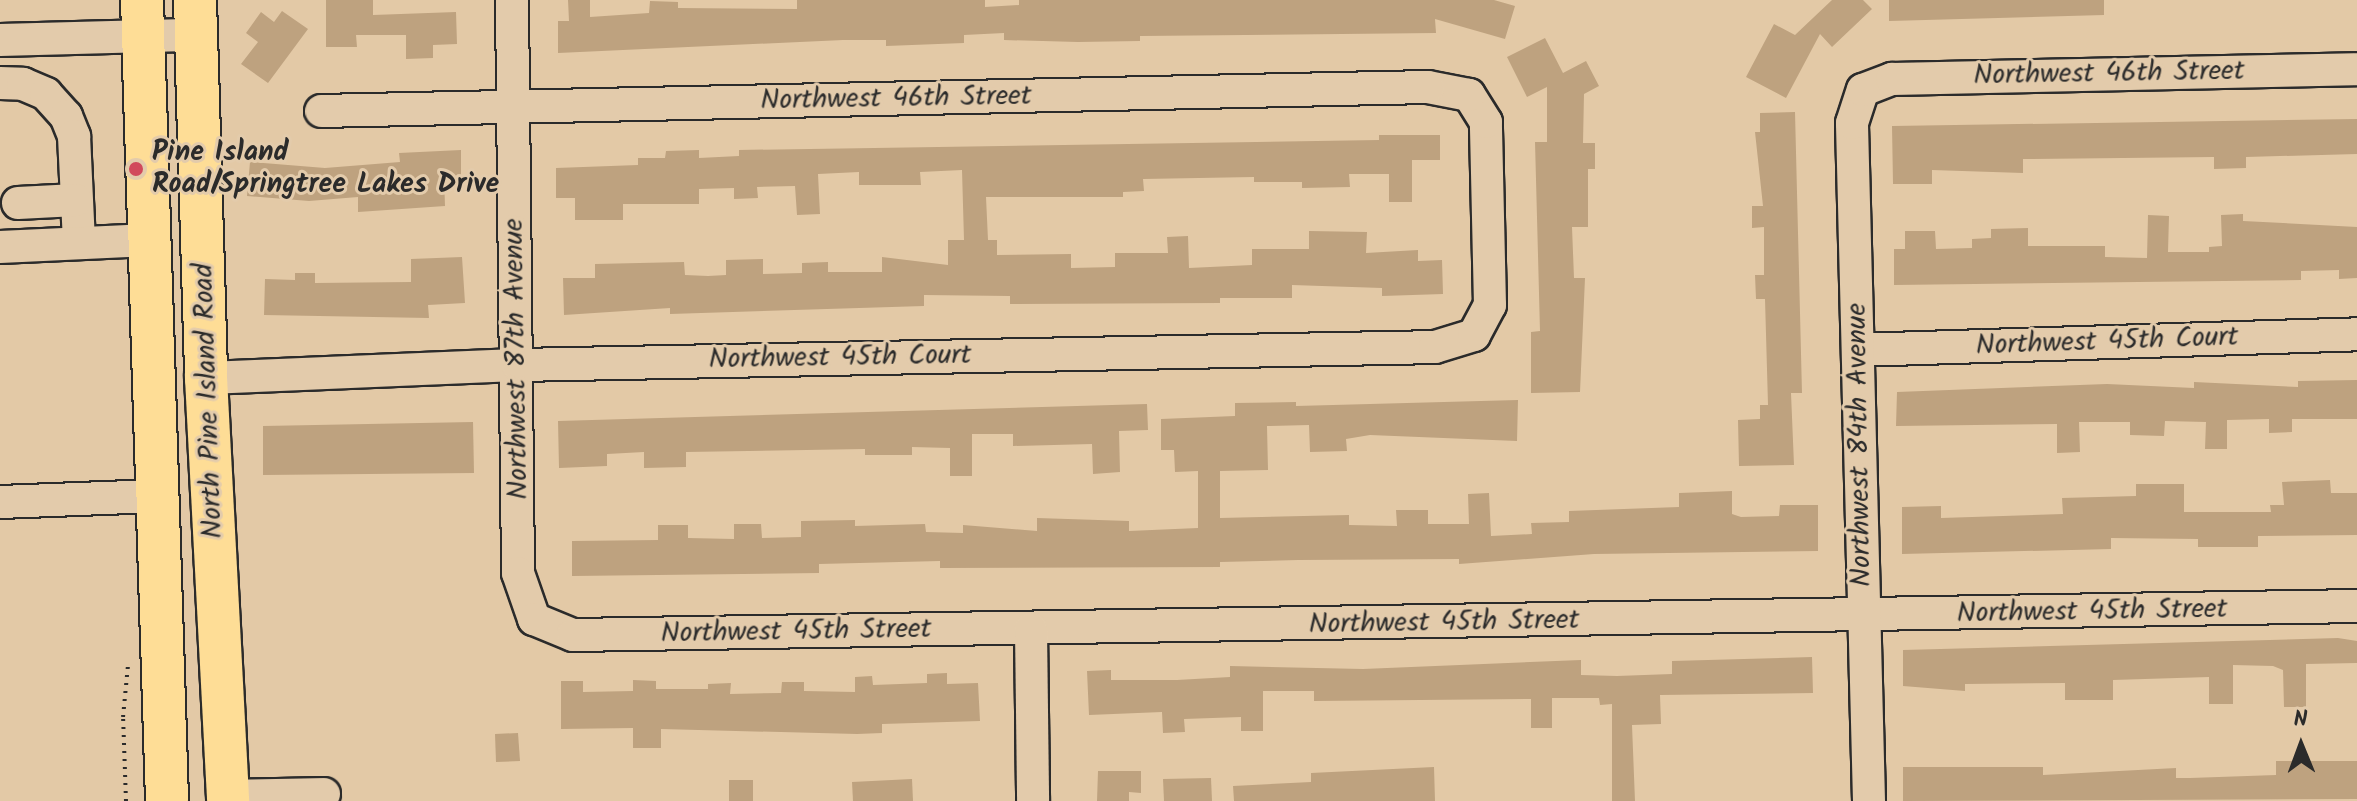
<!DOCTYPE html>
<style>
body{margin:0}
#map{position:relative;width:2357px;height:801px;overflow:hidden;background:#e3c9a6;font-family:Kalam,sans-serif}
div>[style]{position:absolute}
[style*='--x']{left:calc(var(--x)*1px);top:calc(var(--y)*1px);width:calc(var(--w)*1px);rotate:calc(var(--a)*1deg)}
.building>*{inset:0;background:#bea27f}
.path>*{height:4px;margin-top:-2px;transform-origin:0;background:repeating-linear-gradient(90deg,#2b2b2b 0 2px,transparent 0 8px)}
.roads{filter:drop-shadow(2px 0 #2b2b2b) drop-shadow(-2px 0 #2b2b2b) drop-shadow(0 2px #2b2b2b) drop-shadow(0 -2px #2b2b2b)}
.minor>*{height:32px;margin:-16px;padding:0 16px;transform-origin:16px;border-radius:16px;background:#e3cbab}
.major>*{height:42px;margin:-21px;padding:0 21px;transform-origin:21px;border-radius:21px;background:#fedd96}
.dots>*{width:22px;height:22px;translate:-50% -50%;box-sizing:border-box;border:4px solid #e3cbab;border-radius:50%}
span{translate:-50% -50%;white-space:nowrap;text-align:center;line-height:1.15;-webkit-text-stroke:6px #e3cbab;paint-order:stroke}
.street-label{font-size:28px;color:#2b2b2b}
.poi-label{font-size:28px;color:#2b2b2b;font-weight:700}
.left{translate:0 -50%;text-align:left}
.north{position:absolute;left:2261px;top:705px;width:80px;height:80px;-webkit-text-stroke:6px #e3cbab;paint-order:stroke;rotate:359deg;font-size:22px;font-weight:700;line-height:32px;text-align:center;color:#2b2b2b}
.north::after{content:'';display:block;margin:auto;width:28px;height:36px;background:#2b2b2b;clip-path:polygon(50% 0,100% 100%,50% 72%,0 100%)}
</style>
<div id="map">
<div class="building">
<i style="clip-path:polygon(326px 0,373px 0,373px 15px,456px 12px,457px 44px,433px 45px,433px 58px,406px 59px,406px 35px,356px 35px,357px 47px,326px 47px)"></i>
<i style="clip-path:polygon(568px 0,590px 0,590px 17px,649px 13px,650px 1px,678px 2px,678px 8px,797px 9px,797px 0,985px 0,985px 7px,1019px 5px,1019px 0,1494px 0,1515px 6px,1505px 39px,1435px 19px,1436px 33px,1140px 36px,1140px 41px,1078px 42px,1004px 40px,1004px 33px,964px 35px,964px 43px,886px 46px,886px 40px,843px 40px,558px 53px,558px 21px,569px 21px)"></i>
<i style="clip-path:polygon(1832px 0,1863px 0,1872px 9px,1832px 47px,1820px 34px,1786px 98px,1746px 77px,1774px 24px,1795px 35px)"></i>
<i style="clip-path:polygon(1889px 0,2104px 0,2104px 15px,1889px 21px)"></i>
<i style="clip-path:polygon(282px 11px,308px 29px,268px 83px,241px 64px,258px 42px,246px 33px,261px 12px,274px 22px)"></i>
<i style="clip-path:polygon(1545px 38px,1563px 73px,1586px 61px,1599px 86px,1584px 94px,1583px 143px,1595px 143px,1595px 169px,1588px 169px,1588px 227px,1572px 227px,1574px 278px,1585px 278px,1580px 392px,1531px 393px,1531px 332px,1540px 331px,1535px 142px,1547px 142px,1547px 87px,1527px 97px,1507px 57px)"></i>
<i style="clip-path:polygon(1795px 112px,1802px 393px,1791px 393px,1794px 465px,1739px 466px,1738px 420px,1760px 419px,1760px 405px,1768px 405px,1765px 299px,1756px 299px,1755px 275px,1764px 275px,1764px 227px,1752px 228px,1752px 206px,1763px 206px,1755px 132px,1760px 132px,1760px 113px)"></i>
<i style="clip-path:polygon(2357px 119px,2357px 154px,2246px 157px,2246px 168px,2214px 169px,2214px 157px,2023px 159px,2023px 173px,1932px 170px,1932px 184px,1893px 184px,1892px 126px)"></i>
<i style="clip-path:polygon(1379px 135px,1440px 135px,1440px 160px,1412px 160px,1412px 202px,1389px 202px,1389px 174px,1349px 174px,1350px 187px,1302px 188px,1302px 182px,1254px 182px,1254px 177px,1143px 179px,1144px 191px,1123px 192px,1123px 197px,986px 197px,988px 240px,997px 240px,997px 255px,1071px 254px,1071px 268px,1115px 267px,1115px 253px,1168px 253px,1167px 237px,1188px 236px,1189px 268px,1252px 265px,1252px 249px,1309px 249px,1309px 231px,1367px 232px,1366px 253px,1418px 250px,1418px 261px,1442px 260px,1443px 294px,1382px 296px,1382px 288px,1292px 285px,1292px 298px,1220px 298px,1220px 303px,1010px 304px,1010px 296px,924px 295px,924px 306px,670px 314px,670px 308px,564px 315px,563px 278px,595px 278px,595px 264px,684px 262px,685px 275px,708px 276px,726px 275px,726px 260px,763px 259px,763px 274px,802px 273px,802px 263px,828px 262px,828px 272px,882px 272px,882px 257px,948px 265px,948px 240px,964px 240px,962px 170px,920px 172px,921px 185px,859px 185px,859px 172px,818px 174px,820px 214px,797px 215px,795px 186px,757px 187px,758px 198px,734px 199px,734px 188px,699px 189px,699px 204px,623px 204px,623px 220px,575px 220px,575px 198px,556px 198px,556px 168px,638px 165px,638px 158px,665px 158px,666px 151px,699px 150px,699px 158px,739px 156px,739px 150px,1379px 140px)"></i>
<i style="clip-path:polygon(461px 150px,461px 176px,444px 176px,445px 206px,358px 212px,358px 197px,309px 201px,247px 196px,250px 162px,325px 168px,400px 162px,399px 153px)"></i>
<i style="clip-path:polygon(2243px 214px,2243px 221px,2357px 227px,2357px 278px,2339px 279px,2339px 270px,2301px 271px,2301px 280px,1894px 285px,1894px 249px,1905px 249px,1905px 231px,1935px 231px,1936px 249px,1972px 248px,1972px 239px,1991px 238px,1991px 229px,2028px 228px,2028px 246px,2105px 246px,2105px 257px,2147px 258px,2148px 215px,2169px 216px,2168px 252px,2209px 252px,2209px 247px,2222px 246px,2221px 215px)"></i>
<i style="clip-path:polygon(462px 257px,465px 303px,428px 305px,429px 318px,264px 315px,265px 279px,295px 280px,295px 273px,315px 273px,315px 283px,411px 282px,411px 259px)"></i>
<i style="clip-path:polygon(2357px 380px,2357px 419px,2292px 419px,2292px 432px,2269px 433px,2269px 419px,2227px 420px,2227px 449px,2205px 449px,2206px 422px,2165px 421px,2164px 436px,2130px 435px,2130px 422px,2079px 422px,2080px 452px,2057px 453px,2057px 424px,1896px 426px,1897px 392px,2107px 384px,2194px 388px,2194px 382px,2298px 387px,2298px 381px)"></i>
<i style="clip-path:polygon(1518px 400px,1517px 441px,1370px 435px,1346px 439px,1347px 451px,1310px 452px,1309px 425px,1267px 426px,1268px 470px,1220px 471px,1220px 518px,1349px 515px,1349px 525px,1397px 526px,1396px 510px,1428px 510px,1428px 524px,1469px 524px,1468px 494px,1489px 493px,1491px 536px,1532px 534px,1531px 523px,1569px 522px,1569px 511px,1679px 507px,1679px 493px,1732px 491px,1732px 514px,1741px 517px,1779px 516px,1780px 505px,1818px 505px,1818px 551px,1594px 554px,1459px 564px,1459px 559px,1298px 560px,1220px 562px,1220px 567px,940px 568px,940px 561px,819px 564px,819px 573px,572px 576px,572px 541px,658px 540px,658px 525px,688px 525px,688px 538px,734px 539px,734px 524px,761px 524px,762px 538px,801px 537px,801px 521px,855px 520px,855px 526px,925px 524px,926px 532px,963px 533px,963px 525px,1037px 531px,1037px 518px,1129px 521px,1129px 531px,1198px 528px,1198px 471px,1175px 472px,1174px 450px,1161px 450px,1161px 419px,1235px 416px,1235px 403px,1296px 402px,1296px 406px)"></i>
<i style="clip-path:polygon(1147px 404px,1148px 430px,1119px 431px,1120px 472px,1093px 474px,1092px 444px,1013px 446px,1013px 434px,972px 434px,972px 476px,950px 476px,950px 448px,912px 447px,912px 455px,865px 455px,865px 449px,686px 452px,686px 467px,644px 468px,644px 452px,607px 454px,607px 466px,559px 468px,558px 421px)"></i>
<i style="clip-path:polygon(473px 422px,474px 473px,263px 475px,263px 426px)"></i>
<i style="clip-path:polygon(2330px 480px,2331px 493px,2357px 493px,2357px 535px,2258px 536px,2258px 547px,2198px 547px,2198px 539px,2111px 538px,2111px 549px,1902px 554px,1902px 507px,1941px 506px,1941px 518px,2063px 514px,2062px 498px,2136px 496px,2136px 484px,2184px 484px,2184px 512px,2271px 512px,2270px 505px,2284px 505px,2282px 482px)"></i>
<i style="clip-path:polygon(2338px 638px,2357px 641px,2357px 663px,2306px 664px,2306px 707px,2284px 707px,2283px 670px,2273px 666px,2233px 665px,2233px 704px,2209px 704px,2209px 677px,2113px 680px,2113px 700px,2065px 700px,2065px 683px,1965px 684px,1965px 691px,1903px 686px,1903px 650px)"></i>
<i style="clip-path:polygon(1812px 657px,1813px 693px,1660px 695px,1661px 724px,1632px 725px,1635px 801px,1612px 801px,1612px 704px,1600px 705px,1599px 698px,1552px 698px,1552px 728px,1531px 728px,1531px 699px,1314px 701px,1314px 691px,1263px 691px,1263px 731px,1241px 731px,1241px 717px,1184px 719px,1185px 732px,1163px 733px,1162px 712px,1089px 715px,1087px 671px,1111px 670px,1111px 680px,1177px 680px,1230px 677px,1230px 666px,1363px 669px,1581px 660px,1581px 675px,1617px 676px,1672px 674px,1672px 661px)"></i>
<i style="clip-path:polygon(947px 673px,947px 684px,978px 683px,980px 721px,882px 724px,882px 733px,857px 734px,661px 729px,661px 748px,633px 748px,633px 728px,561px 729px,561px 681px,583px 681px,583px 692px,633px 691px,633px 680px,656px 681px,656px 689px,708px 689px,708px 684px,731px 683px,730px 694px,781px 693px,782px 682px,804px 682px,804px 691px,855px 692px,855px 677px,872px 676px,873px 685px,927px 683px,927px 674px)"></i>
<i style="clip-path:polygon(518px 733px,520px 761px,496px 762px,495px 734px)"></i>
<i style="clip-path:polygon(2276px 761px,2357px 761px,2357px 799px,1903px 801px,1903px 767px,2043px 767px,2043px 775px,2176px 768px,2176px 778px,2190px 778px,2276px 775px)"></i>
<i style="clip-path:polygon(1434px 767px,1435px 801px,1234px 801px,1233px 786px,1311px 782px,1311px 773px)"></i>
<i style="clip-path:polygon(1098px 771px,1141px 771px,1141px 793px,1129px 792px,1129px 801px,1097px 801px)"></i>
<i style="clip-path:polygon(1211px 778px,1212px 801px,1164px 801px,1163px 779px)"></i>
<i style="clip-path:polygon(912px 779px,913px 801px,853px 801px,852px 782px)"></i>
<i style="clip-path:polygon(729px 780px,753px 780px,753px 801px,729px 801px)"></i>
</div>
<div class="path">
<i style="--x:126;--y:801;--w:84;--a:-92"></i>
<i style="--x:123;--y:717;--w:52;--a:-84.5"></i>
</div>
<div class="roads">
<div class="minor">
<i style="--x:512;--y:0;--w:573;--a:89.4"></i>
<i style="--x:518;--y:573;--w:49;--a:70.8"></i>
<i style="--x:534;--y:619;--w:42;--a:22.3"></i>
<i style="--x:573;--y:635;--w:1784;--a:-0.93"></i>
<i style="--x:0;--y:40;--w:196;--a:-1.5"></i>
<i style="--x:0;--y:83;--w:23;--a:2"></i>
<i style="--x:23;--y:84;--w:25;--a:23"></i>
<i style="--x:46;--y:94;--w:30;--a:48"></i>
<i style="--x:66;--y:116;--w:22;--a:68"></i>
<i style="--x:74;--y:136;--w:107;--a:87.3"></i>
<i style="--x:18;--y:203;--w:58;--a:-3"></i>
<i style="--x:0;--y:247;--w:149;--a:-2.7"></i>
<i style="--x:1858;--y:350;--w:499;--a:-1.8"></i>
<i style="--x:206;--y:378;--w:312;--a:-2.4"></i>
<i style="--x:518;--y:365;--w:917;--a:-1.12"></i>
<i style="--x:1435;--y:347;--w:41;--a:-17.1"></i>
<i style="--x:1474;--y:335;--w:34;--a:-62"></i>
<i style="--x:1490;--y:305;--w:183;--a:-91.3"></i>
<i style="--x:1486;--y:122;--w:32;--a:-122"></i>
<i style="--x:1469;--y:95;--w:42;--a:-169"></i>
<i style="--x:1428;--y:87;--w:1107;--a:178.76"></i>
<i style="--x:0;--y:502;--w:157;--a:-2.2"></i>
<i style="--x:1031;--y:629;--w:172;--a:89.3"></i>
<i style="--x:228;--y:796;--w:96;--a:-1.2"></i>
<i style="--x:1869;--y:801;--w:678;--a:-91.44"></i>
<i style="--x:1852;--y:123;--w:35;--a:-72"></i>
<i style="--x:1863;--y:90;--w:31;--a:-21"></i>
<i style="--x:1892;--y:79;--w:465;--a:-1.2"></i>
</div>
<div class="major">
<i style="--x:142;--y:0;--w:801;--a:88.21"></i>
<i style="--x:195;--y:0;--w:378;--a:88.3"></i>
<i style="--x:206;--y:378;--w:424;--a:87"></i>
</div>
</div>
<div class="dots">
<i style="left:136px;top:169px;background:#d1495b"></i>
</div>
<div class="street-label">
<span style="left:2109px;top:74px;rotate:-1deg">Northwest 46th Street</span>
<span style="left:896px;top:99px;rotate:-1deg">Northwest 46th Street</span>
<span style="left:2107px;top:342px;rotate:-2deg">Northwest 45th Court</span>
<span style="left:840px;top:358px;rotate:-1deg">Northwest 45th Court</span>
<span style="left:517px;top:359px;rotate:-91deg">Northwest 87th Avenue</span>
<span style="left:209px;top:401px;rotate:-92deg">North Pine Island Road</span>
<span style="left:1860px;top:445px;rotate:-91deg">Northwest 84th Avenue</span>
<span style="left:2092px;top:612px;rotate:-1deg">Northwest 45th Street</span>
<span style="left:1444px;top:623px;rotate:-1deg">Northwest 45th Street</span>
<span style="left:796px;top:632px;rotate:-1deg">Northwest 45th Street</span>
</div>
<div class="poi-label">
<span class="left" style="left:152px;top:169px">Pine Island<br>Road/Springtree Lakes Drive</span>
</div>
<div class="north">N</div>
</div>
